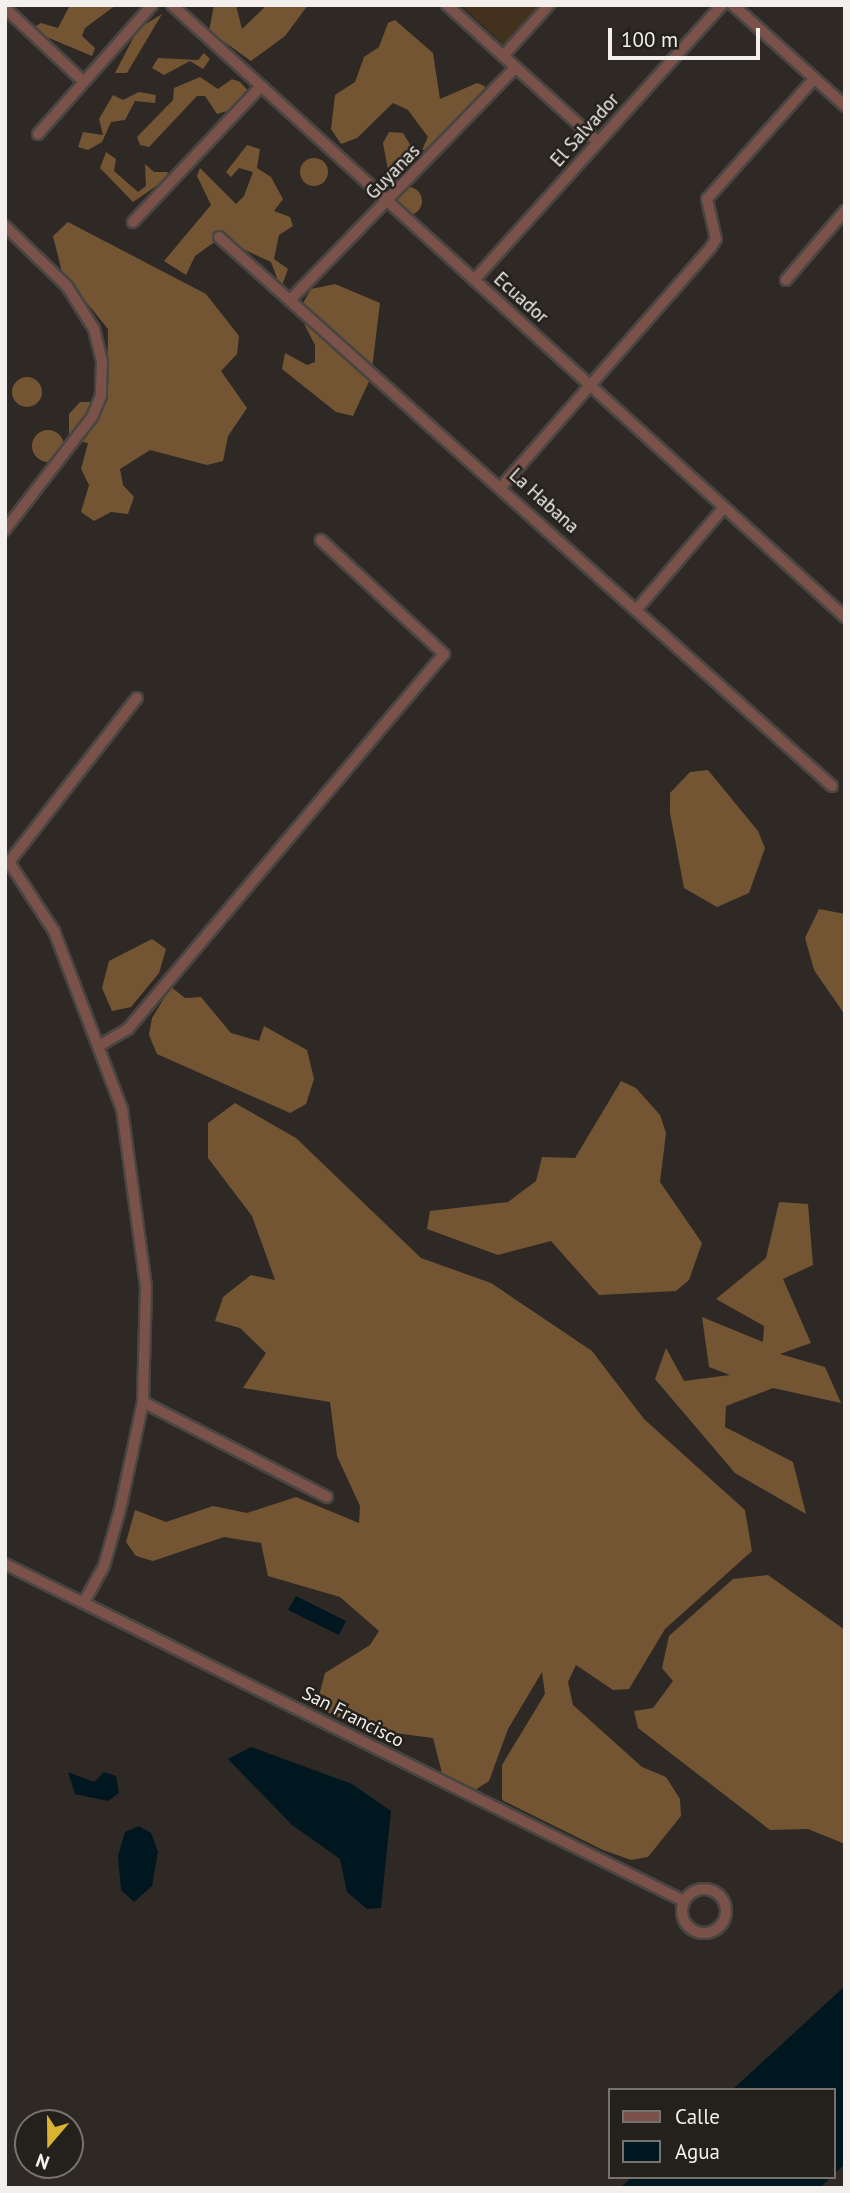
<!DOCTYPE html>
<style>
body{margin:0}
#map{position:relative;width:850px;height:2193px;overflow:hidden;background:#2e2925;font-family:"PT Sans",sans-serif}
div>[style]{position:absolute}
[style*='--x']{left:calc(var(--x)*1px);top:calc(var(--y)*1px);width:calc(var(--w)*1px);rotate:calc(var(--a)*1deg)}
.green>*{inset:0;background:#42311d}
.forest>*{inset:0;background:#735533}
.round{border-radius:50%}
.water>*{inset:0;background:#00171f}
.roads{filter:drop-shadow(2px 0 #494541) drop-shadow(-2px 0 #494541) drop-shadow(0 2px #494541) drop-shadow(0 -2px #494541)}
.minor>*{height:10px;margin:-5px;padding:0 5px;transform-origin:5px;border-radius:5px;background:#7a524a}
.minor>.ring{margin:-5px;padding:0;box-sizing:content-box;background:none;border:10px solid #7a524a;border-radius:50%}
span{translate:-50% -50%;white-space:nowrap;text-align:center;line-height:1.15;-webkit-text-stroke:5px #24201b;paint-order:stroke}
.street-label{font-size:19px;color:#f2efec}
.frame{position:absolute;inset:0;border:7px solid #f2efec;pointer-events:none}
.legend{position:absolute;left:608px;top:2088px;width:228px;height:91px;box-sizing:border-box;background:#24201b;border:2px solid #76736f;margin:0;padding:9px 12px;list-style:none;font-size:21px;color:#f2efec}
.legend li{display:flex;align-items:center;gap:14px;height:35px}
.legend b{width:35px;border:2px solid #76736f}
.north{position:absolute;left:14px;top:2109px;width:70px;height:70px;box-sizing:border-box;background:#24201b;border:2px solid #76736f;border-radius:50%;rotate:200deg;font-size:19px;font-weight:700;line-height:28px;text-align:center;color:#f2efec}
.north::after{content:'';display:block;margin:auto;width:24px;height:32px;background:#dab333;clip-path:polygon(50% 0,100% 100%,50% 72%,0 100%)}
.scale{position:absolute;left:608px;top:28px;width:152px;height:32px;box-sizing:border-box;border:4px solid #f2efec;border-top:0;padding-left:9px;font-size:21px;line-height:24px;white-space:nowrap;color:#f2efec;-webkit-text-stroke:5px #24201b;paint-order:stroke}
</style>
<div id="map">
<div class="green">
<i style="clip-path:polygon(461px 5px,540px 5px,541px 7px,505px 46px)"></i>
</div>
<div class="forest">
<i style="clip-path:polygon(70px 5px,116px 5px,85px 28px,82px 36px,95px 48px,92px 56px,30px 30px,41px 23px,58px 28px)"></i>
<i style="clip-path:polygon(214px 5px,236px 5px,242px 29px,267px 5px,308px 5px,285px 36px,251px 61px,209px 31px)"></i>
<i style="clip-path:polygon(162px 14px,127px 73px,115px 73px,138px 29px)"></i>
<i style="clip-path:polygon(395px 20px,433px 53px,440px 99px,477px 83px,485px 86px,483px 94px,430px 149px,422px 150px,428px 137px,408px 110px,393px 103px,357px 138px,341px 144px,331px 129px,335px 95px,355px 82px,364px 57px,379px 47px,388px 23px)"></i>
<i style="clip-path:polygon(204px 53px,210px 59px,203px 69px,190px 61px,164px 75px,152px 68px,158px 58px,198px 60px)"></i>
<i style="clip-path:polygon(200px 77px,218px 89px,232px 79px,240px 82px,251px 94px,240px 107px,217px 114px,205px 96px,197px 96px,149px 147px,140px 145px,137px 137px,173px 100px,174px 88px)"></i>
<i style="clip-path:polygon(139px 92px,156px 95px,155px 103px,135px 101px,125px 120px,111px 122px,102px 142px,88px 150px,78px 147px,83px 132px,103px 135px,99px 119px,113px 95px,123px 100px)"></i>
<i style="clip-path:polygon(389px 132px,403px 133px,414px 151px,404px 176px,388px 170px,383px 143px)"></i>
<i style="clip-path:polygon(247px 145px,260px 149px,257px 168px,271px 177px,283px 199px,274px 211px,290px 217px,293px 226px,279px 235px,274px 259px,288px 269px,280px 291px,271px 292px,277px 278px,271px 262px,234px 245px,213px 243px,195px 256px,186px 275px,164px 261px,211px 205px,197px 176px,200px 168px,236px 204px,244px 196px,253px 172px,239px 168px,231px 177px,226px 172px)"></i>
<i style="clip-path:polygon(106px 152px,116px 159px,114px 171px,138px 192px,146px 186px,145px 164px,154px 172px,168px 172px,165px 180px,133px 202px,100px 168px)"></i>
<i class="round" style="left:300px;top:158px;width:28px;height:28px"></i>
<i class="round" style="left:394px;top:187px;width:28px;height:28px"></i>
<i style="clip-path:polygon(68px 222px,206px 294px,239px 336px,237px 354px,221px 371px,247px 408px,228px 436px,223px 461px,207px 465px,150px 450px,120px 469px,123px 485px,134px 497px,128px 514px,111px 512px,94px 521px,81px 512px,89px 485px,81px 469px,88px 443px,69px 439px,69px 414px,80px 402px,107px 402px,108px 329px,62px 272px,53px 236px)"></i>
<i style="clip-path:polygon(335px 284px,380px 303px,371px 377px,353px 416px,336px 412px,282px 369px,285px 353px,307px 365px,315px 362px,315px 345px,298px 312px,311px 289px)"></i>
<i class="round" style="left:12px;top:377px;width:30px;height:30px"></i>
<i class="round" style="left:32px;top:430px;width:32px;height:32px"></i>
<i style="clip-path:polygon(708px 770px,758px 831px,765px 848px,749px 893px,717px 907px,684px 888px,670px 813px,670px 793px,690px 772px)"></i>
<i style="clip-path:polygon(819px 909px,845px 914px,845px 1015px,814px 970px,805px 938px)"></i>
<i style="clip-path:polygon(152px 939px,166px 949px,159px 973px,131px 1007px,112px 1011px,102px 988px,109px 961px)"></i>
<i style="clip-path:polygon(171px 987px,185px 998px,201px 997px,231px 1033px,259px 1041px,264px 1026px,307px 1050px,314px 1079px,306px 1104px,290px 1113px,157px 1054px,149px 1035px,152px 1018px)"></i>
<i style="clip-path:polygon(621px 1081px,636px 1088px,660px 1115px,666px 1133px,660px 1182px,702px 1243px,689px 1280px,676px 1291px,599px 1295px,551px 1241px,498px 1255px,427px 1229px,430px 1211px,508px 1202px,536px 1181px,542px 1157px,575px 1158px)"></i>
<i style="clip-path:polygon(235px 1103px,296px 1138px,421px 1258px,491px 1283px,592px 1351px,644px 1419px,745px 1510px,752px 1551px,665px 1629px,629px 1689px,613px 1690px,576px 1665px,568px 1682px,573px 1705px,642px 1767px,666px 1777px,680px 1799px,681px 1816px,648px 1857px,631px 1860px,603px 1850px,502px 1800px,502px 1765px,545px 1694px,542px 1672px,508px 1729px,489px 1781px,475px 1790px,442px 1773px,433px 1738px,364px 1729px,316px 1707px,325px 1673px,370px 1645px,379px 1631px,340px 1597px,268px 1576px,261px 1543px,224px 1537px,153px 1561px,136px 1556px,126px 1542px,135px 1510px,166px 1522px,213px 1506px,247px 1513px,296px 1497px,359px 1523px,360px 1506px,337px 1456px,330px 1402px,243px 1388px,266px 1353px,240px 1328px,215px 1321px,223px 1297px,251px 1275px,275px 1280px,252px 1216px,208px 1158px,208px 1123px)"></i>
<i style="clip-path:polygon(779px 1202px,808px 1204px,813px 1265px,783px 1279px,811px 1343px,780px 1354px,825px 1367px,841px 1403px,773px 1388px,726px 1406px,725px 1427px,793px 1462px,806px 1514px,735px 1473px,655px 1379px,666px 1348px,684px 1381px,730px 1375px,709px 1367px,702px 1317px,763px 1342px,764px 1326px,716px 1299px,766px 1258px)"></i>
<i style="clip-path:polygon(768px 1575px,845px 1630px,845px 1844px,808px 1829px,770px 1830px,638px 1728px,634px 1711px,653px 1708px,673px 1681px,662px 1668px,669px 1636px,733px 1579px)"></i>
</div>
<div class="water">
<i style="clip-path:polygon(296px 1596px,346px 1621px,339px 1635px,288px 1610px)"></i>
<i style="clip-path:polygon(251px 1747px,352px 1784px,391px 1811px,381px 1908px,367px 1909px,347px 1892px,340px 1859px,292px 1825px,228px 1759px)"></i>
<i style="clip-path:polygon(68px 1772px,94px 1782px,104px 1772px,116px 1776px,119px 1793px,108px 1801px,75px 1794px)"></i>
<i style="clip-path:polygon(139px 1826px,151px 1833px,158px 1852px,152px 1886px,134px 1902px,121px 1890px,118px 1856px,125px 1832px)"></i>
<i style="clip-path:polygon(845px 1986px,845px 2164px,834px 2174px,834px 2090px,732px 2090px)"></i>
<i style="clip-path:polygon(632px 2177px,831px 2177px,820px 2188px,620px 2188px)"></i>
</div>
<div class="roads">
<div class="minor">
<i style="--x:172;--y:5;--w:910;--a:42.28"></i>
<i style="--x:447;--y:5;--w:204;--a:42.2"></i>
<i style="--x:733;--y:5;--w:151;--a:42"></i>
<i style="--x:5;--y:8;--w:108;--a:43.1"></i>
<i style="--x:503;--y:56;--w:69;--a:-48"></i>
<i style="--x:38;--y:134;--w:172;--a:-48.5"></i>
<i style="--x:133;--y:222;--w:187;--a:-46.7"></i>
<i style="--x:5;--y:226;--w:86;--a:44.1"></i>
<i style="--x:67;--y:286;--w:51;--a:57.9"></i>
<i style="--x:94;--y:329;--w:34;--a:76"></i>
<i style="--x:102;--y:362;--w:34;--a:92"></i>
<i style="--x:101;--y:396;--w:23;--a:113"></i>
<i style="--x:92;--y:417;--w:143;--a:127.6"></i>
<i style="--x:219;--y:237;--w:823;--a:41.85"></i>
<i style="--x:475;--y:279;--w:369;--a:-48"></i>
<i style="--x:786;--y:280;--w:91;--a:-49.5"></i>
<i style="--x:293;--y:297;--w:319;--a:-45.9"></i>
<i style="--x:502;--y:486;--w:317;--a:-48.8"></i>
<i style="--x:711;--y:247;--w:9;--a:-58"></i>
<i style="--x:716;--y:239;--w:41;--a:-102.7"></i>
<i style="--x:707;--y:199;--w:161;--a:-48.3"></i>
<i style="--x:637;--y:609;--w:129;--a:-49.4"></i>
<i style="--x:9;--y:862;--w:82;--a:56.9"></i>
<i style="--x:54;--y:931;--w:191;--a:69.1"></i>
<i style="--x:122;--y:1109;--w:180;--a:82.3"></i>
<i style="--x:146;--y:1287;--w:115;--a:91.5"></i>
<i style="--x:143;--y:1402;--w:207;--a:27.3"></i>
<i style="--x:6;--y:866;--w:213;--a:-52.1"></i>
<i style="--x:102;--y:1044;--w:30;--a:-30"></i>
<i style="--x:128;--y:1029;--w:490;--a:-49.9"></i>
<i style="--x:444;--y:654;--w:168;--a:-137.2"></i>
<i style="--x:5;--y:1564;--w:758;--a:26.4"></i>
<i style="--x:84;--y:1602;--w:41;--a:-60.9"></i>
<i style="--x:104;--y:1566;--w:58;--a:-74.1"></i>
<i style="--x:120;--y:1510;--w:110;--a:-78"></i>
<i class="ring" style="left:682px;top:1889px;width:34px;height:34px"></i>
</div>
</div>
<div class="street-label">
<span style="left:585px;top:130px;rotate:-48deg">El Salvador</span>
<span style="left:393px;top:172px;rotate:-46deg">Guyanas</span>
<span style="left:521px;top:298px;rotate:42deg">Ecuador</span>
<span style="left:544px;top:501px;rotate:42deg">La Habana</span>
<span style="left:353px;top:1717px;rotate:27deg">San Francisco</span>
</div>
<div class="frame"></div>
<ul class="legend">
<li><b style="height:9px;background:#7a524a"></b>Calle</li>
<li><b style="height:19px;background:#00171f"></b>Agua</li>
</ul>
<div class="north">N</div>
<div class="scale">100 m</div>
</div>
